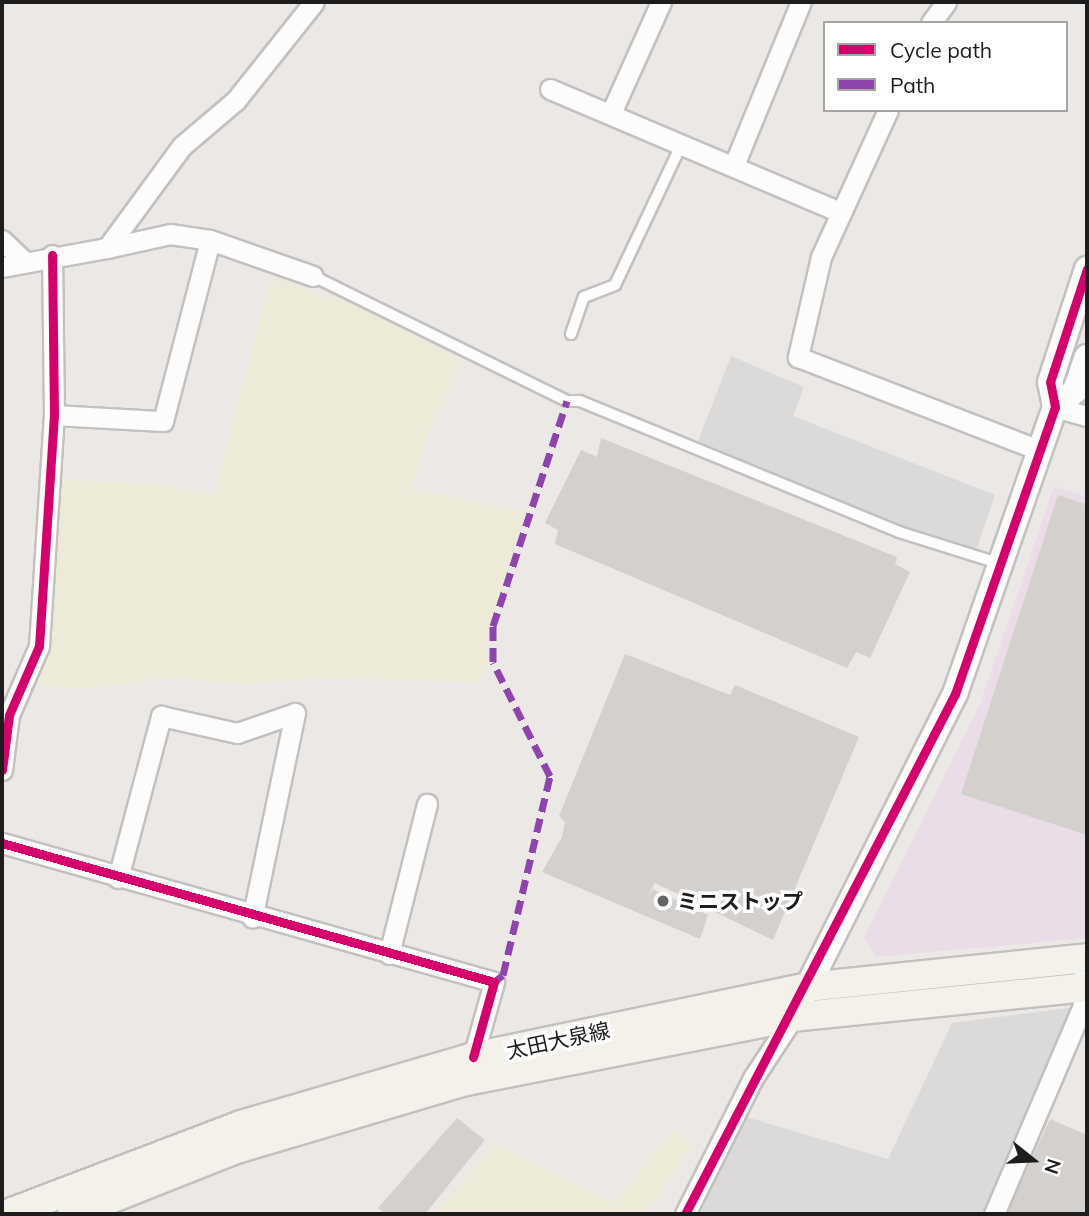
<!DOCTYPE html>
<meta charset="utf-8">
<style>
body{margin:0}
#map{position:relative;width:1089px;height:1216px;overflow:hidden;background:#ece8e5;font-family:Mulish,"Noto Sans JP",sans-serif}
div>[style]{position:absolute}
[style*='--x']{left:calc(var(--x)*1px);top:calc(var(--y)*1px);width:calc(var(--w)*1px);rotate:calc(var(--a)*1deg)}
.industrial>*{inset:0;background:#eadde7}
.farmland>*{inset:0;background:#edead8}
.parking>*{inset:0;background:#dcdad9}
.building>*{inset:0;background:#d4d0ce}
.roads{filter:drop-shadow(2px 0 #c3c1c0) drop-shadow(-2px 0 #c3c1c0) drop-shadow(0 2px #c3c1c0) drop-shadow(0 -2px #c3c1c0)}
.service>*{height:10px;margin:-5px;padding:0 5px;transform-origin:5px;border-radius:5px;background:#fcfcfb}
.minor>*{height:19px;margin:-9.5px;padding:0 9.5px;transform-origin:9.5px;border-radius:9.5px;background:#fcfcfb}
.tertiary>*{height:24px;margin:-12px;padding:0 12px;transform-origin:12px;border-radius:12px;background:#fcfcfb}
.secondary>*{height:28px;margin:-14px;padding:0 14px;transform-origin:14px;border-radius:14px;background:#f3f1e9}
.quiet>*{height:7px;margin-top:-3.5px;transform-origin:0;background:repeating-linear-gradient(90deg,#8e44ad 0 14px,transparent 0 21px)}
.cycleway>*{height:9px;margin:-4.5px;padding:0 4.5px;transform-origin:4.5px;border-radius:4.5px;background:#d6006c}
.dots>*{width:19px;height:19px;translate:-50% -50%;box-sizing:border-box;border:4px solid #fff;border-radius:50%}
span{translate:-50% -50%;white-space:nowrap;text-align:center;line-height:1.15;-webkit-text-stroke:7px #fff;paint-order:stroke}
.poi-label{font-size:21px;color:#1d1d1d;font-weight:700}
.left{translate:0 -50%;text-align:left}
.street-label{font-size:21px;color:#1d1d1d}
.frame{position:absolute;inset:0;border:4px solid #1d1d1d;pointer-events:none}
.legend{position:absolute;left:823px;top:21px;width:245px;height:91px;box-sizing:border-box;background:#fff;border:2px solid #a5a5a5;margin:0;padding:9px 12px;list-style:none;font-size:21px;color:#1d1d1d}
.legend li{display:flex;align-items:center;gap:14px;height:35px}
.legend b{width:35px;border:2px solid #a5a5a5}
.north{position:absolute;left:998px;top:1125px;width:70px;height:70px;-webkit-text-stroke:5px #fff;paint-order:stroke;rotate:108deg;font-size:19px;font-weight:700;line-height:28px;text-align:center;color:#1d1d1d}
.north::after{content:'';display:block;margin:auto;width:24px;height:32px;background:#1d1d1d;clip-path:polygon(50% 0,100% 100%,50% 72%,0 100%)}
</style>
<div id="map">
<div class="industrial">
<i style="clip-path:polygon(1054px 486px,1087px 497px,1087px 938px,876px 957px,864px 938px,981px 702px)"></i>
</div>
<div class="farmland">
<i style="clip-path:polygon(271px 277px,361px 308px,463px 361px,430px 428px,411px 489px,525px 512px,484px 645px,489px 663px,479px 682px,323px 678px,239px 684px,166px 677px,86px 689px,37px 685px,49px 621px,56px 479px,163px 485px,214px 495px)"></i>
<i style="clip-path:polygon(673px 1131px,693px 1144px,646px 1214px,433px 1214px,496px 1144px,614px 1202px)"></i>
</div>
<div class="parking">
<i style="clip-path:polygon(731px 356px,804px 387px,793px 416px,995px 495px,976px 551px,893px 524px,698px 441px)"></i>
<i style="clip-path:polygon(1075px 1007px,986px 1214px,685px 1214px,736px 1114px,888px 1159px,952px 1023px)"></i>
</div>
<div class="building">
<i style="clip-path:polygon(601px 438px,897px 557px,895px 564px,910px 572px,870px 658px,856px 652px,847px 668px,555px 544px,558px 530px,545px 523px,581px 450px,597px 457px)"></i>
<i style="clip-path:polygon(1058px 495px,1087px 505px,1087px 835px,961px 794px)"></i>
<i style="clip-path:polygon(625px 654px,730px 695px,735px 685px,859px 737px,773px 940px,655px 883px,646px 899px,653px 889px,708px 915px,700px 939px,542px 872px,562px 837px,565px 822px,559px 816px)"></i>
<i style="clip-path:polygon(457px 1118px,485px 1140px,425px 1214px,386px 1214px,378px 1208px)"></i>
<i style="clip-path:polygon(1050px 1119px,1087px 1135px,1087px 1214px,1007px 1214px)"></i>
</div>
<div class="roads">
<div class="service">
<i style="--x:313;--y:276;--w:283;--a:26.2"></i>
<i style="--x:567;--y:401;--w:13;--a:0"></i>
<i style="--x:580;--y:401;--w:345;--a:22.3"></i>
<i style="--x:899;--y:532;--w:107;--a:17.4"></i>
<i style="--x:571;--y:334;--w:39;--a:-71"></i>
<i style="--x:584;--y:297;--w:33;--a:-21"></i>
<i style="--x:615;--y:285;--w:157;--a:-64.7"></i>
</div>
<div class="minor">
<i style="--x:931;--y:23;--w:26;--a:-54"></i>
<i style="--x:550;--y:89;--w:315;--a:23"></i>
<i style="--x:888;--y:110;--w:162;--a:114.5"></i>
<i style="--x:821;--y:257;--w:103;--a:103"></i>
<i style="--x:798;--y:357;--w:258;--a:21.1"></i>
<i style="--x:612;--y:111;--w:120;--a:-65.8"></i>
<i style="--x:734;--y:165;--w:176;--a:-67.7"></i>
<i style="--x:2;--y:240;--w:28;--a:44"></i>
<i style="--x:107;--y:248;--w:65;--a:-12.5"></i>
<i style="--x:170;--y:234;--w:40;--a:8.5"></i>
<i style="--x:210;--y:240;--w:109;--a:19.3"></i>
<i style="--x:2;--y:267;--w:107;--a:-10.3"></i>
<i style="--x:107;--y:248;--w:127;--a:-53.7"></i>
<i style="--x:182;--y:146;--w:71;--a:-40.4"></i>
<i style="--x:236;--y:100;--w:125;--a:-51.5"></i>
<i style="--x:1055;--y:407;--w:33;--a:16"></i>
<i style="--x:54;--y:415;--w:109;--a:3.2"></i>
<i style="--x:163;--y:421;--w:187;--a:-75.4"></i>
<i style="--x:2;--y:770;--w:55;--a:-82.7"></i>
<i style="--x:9;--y:715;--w:75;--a:-66.5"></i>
<i style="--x:39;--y:646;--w:231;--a:-86.3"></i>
<i style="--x:54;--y:415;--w:160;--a:-90.7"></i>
<i style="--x:2;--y:843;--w:511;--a:15.78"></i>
<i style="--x:494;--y:982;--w:78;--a:105.6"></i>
<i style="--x:118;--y:878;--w:168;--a:-75.1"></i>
<i style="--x:161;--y:716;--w:78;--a:12.6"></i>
<i style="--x:237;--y:733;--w:61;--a:-19"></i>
<i style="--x:295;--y:713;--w:209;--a:101.8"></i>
<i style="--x:389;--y:954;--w:155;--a:-75.8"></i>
<i style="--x:685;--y:1214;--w:152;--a:-63.4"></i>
<i style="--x:753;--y:1078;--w:73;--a:-56.7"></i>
<i style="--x:994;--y:1214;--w:227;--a:-66.9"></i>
<i style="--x:1083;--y:1005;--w:30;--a:-88"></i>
</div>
<div class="tertiary">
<i style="--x:1055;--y:407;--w:26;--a:-39"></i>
<i style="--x:1075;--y:391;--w:36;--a:-71"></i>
<i style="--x:801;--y:1000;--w:343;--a:-63.3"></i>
<i style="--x:955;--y:694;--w:304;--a:-70.8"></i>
<i style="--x:1055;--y:407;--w:25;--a:-101"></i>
<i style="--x:1050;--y:382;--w:119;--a:-71.9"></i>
</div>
<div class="secondary">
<i style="--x:7;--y:1214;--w:250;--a:-20.8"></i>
<i style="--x:241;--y:1125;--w:242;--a:-16.3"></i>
<i style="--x:473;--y:1057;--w:342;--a:-11.8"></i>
<i style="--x:808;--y:987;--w:281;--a:-5.9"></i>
<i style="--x:72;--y:1214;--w:176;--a:-21.6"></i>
<i style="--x:236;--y:1149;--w:240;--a:-16.5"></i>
<i style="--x:466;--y:1081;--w:333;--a:-11.1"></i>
<i style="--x:793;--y:1017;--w:296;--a:-5.8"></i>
</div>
</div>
<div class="quiet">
<i style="--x:494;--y:982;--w:11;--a:-38"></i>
<i style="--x:503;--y:975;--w:204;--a:-76.7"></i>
<i style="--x:550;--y:776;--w:127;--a:-116.6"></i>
<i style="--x:493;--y:662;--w:36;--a:-90"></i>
<i style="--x:493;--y:626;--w:237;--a:-71.8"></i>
</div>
<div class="cycleway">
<i style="--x:2;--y:770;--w:55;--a:-82.7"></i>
<i style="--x:9;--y:715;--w:75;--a:-66.5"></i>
<i style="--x:39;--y:646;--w:231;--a:-86.3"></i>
<i style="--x:54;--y:415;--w:160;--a:-90.7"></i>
<i style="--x:2;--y:843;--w:511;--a:15.78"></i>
<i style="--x:494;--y:982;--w:78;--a:105.6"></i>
<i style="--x:685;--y:1214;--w:586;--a:-62.56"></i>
<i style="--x:955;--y:694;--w:304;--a:-70.8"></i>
<i style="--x:1055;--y:407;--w:25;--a:-101"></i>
<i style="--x:1050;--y:382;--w:119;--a:-71.9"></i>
</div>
<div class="dots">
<i style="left:663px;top:901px;background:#656463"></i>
</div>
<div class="poi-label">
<span class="left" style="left:677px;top:901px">ミニストップ</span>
</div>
<div class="street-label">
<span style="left:558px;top:1040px;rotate:-12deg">太田大泉線</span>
</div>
<div class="frame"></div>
<ul class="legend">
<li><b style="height:9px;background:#d6006c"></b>Cycle path</li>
<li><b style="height:9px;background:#8e44ad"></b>Path</li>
</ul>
<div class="north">N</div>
</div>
